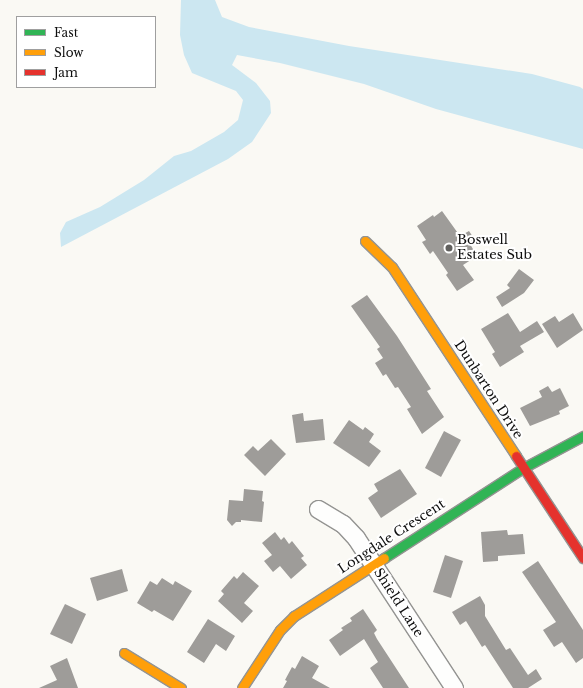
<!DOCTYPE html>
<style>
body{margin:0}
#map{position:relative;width:583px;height:688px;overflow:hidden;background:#faf9f4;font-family:"Libre Baskerville",serif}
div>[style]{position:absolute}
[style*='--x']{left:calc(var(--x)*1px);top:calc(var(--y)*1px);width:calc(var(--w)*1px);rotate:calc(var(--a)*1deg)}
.water>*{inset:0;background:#cce7f1}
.building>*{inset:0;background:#9e9c99}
.roads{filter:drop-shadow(1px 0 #949492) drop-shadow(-1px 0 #949492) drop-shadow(0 1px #949492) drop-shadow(0 -1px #949492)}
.street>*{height:17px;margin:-8.5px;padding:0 8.5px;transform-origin:8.5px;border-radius:8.5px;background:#fefefd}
.fast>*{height:9px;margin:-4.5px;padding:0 4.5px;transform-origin:4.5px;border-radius:4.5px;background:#30b455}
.slow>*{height:9px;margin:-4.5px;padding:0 4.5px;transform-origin:4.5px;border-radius:4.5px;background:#ff9f0a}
.jam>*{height:9px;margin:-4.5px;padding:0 4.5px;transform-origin:4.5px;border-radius:4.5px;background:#e5322d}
.dots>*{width:11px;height:11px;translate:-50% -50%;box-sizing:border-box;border:2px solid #fff;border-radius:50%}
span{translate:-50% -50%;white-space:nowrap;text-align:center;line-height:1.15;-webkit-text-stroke:4px #fff;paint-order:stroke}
.poi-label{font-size:13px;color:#0e0e0e}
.left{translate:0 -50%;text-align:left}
.street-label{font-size:13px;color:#0e0e0e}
.legend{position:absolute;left:16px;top:16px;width:140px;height:72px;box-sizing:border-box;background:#fff;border:1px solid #9f9f9f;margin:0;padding:5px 7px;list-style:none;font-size:12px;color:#0e0e0e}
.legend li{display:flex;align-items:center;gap:8px;height:20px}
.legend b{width:20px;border:1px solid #9f9f9f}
</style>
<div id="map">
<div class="water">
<i style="clip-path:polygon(181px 0,215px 0,222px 17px,249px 27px,349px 46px,532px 74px,580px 87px,583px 89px,583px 149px,436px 109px,364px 84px,280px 63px,237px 55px,232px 65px,256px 83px,270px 101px,271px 113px,252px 142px,228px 159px,61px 247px,60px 233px,66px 222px,100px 207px,144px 180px,174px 156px,191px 151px,224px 132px,238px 120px,243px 100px,236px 91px,192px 73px,184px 55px,180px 35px)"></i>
</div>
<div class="building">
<i style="clip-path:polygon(442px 211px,460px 236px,469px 231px,475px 240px,470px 244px,477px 256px,463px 265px,474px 280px,457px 291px,446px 275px,448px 273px,433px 251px,430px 254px,422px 242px,426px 240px,417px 226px,433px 215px,434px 217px)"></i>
<i style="clip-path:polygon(519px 269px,534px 280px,524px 293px,502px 307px,496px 297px,510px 288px,507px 285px)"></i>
<i style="clip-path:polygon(367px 295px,397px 336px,431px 389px,427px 391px,444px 417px,422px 434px,407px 409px,411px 407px,398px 387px,395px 388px,386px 374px,383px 376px,375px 363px,383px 358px,377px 349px,380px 347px,351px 306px)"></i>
<i style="clip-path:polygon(508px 313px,520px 332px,537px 321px,544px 332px,520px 346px,524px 352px,500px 367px,492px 354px,495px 352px,481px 329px)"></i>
<i style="clip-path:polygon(573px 313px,583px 330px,557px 348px,542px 324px,555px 316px,559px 322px)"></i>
<i style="clip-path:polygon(548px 386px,552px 392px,560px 388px,569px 406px,559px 411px,560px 414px,530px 426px,520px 408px,542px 397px,539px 391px)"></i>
<i style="clip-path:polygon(303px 413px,304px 421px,323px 419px,325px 440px,296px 443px,292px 415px)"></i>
<i style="clip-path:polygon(349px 420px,363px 430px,365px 427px,374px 434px,369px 442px,381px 451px,369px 467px,333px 443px)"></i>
<i style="clip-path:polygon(444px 431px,461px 440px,441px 477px,425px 468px)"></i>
<i style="clip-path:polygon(271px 439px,286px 454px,265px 476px,244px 455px,253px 446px,258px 451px)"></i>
<i style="clip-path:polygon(400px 469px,417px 494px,381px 518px,368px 498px,378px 491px,374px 484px)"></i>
<i style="clip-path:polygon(244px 489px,263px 491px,262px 501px,264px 502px,262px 522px,241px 520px,241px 522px,236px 522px,232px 526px,227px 520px,229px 500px,243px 501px)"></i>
<i style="clip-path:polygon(507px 530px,508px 535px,523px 534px,525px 554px,498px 556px,498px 561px,483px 562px,481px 532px)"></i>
<i style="clip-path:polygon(275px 532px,281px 540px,284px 537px,289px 544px,292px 541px,304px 556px,301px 558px,307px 565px,291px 579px,280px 566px,273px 572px,264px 561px,272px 555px,262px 543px)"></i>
<i style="clip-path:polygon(445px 555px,463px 561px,451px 598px,433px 592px)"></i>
<i style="clip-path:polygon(538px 561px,583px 630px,583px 658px,576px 663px,562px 642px,554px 647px,543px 630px,556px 622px,522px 572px)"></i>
<i style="clip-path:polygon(122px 569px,128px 591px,97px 601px,90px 578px)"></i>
<i style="clip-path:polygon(243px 572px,259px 586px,244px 603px,253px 611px,242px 623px,218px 601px,224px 594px,221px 591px,234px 576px,237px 579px)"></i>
<i style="clip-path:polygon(162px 578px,173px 585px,175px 581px,192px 591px,173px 621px,154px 610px,152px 612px,137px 603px,150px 581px,157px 585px)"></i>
<i style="clip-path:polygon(480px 596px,485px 605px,485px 616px,506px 650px,510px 648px,528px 675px,536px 669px,542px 679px,528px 688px,513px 688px,485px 645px,482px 647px,466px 621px,460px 625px,452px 612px)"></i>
<i style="clip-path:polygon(65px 604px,86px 614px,72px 644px,50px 634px)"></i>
<i style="clip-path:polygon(363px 609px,377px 630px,374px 633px,377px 639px,409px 688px,383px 688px,370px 668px,378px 662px,364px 639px,340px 656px,329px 640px,343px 630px,341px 628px,352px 621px,350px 618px)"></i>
<i style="clip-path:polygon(208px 619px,235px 636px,226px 651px,216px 644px,204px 663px,187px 652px)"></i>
<i style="clip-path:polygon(302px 656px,319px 666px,312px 678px,330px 688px,283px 688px,287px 681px,285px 680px,292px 667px,295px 669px)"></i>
<i style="clip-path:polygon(67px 658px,78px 688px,39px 688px,57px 680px,50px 666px)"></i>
</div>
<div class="roads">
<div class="street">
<i style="--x:318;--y:509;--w:29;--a:31"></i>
<i style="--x:343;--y:524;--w:19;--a:47"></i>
<i style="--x:356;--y:538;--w:179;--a:56.8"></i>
</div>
<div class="fast">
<i style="--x:384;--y:558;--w:166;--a:-32.9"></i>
<i style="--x:523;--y:468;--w:68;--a:-28.1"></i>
</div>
<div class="slow">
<i style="--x:365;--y:241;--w:37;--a:44"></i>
<i style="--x:392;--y:267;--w:226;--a:56.7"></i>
<i style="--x:124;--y:653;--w:67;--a:31.6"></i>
<i style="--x:242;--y:688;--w:69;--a:-56.8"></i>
<i style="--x:280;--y:630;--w:20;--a:-45"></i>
<i style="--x:294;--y:616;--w:107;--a:-32.8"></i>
</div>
<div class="jam">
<i style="--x:516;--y:456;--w:122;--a:56.7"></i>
</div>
</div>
<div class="dots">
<i style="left:449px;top:248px;background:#61605e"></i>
</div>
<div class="poi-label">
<span class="left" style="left:457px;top:248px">Boswell<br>Estates Sub</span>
</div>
<div class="street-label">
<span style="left:488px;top:390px;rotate:57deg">Dunbarton Drive</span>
<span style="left:392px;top:537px;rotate:-33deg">Longdale Crescent</span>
<span style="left:398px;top:603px;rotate:57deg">Shield Lane</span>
</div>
<ul class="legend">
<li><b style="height:5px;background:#30b455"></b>Fast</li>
<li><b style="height:5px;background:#ff9f0a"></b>Slow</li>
<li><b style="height:5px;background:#e5322d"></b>Jam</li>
</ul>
</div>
